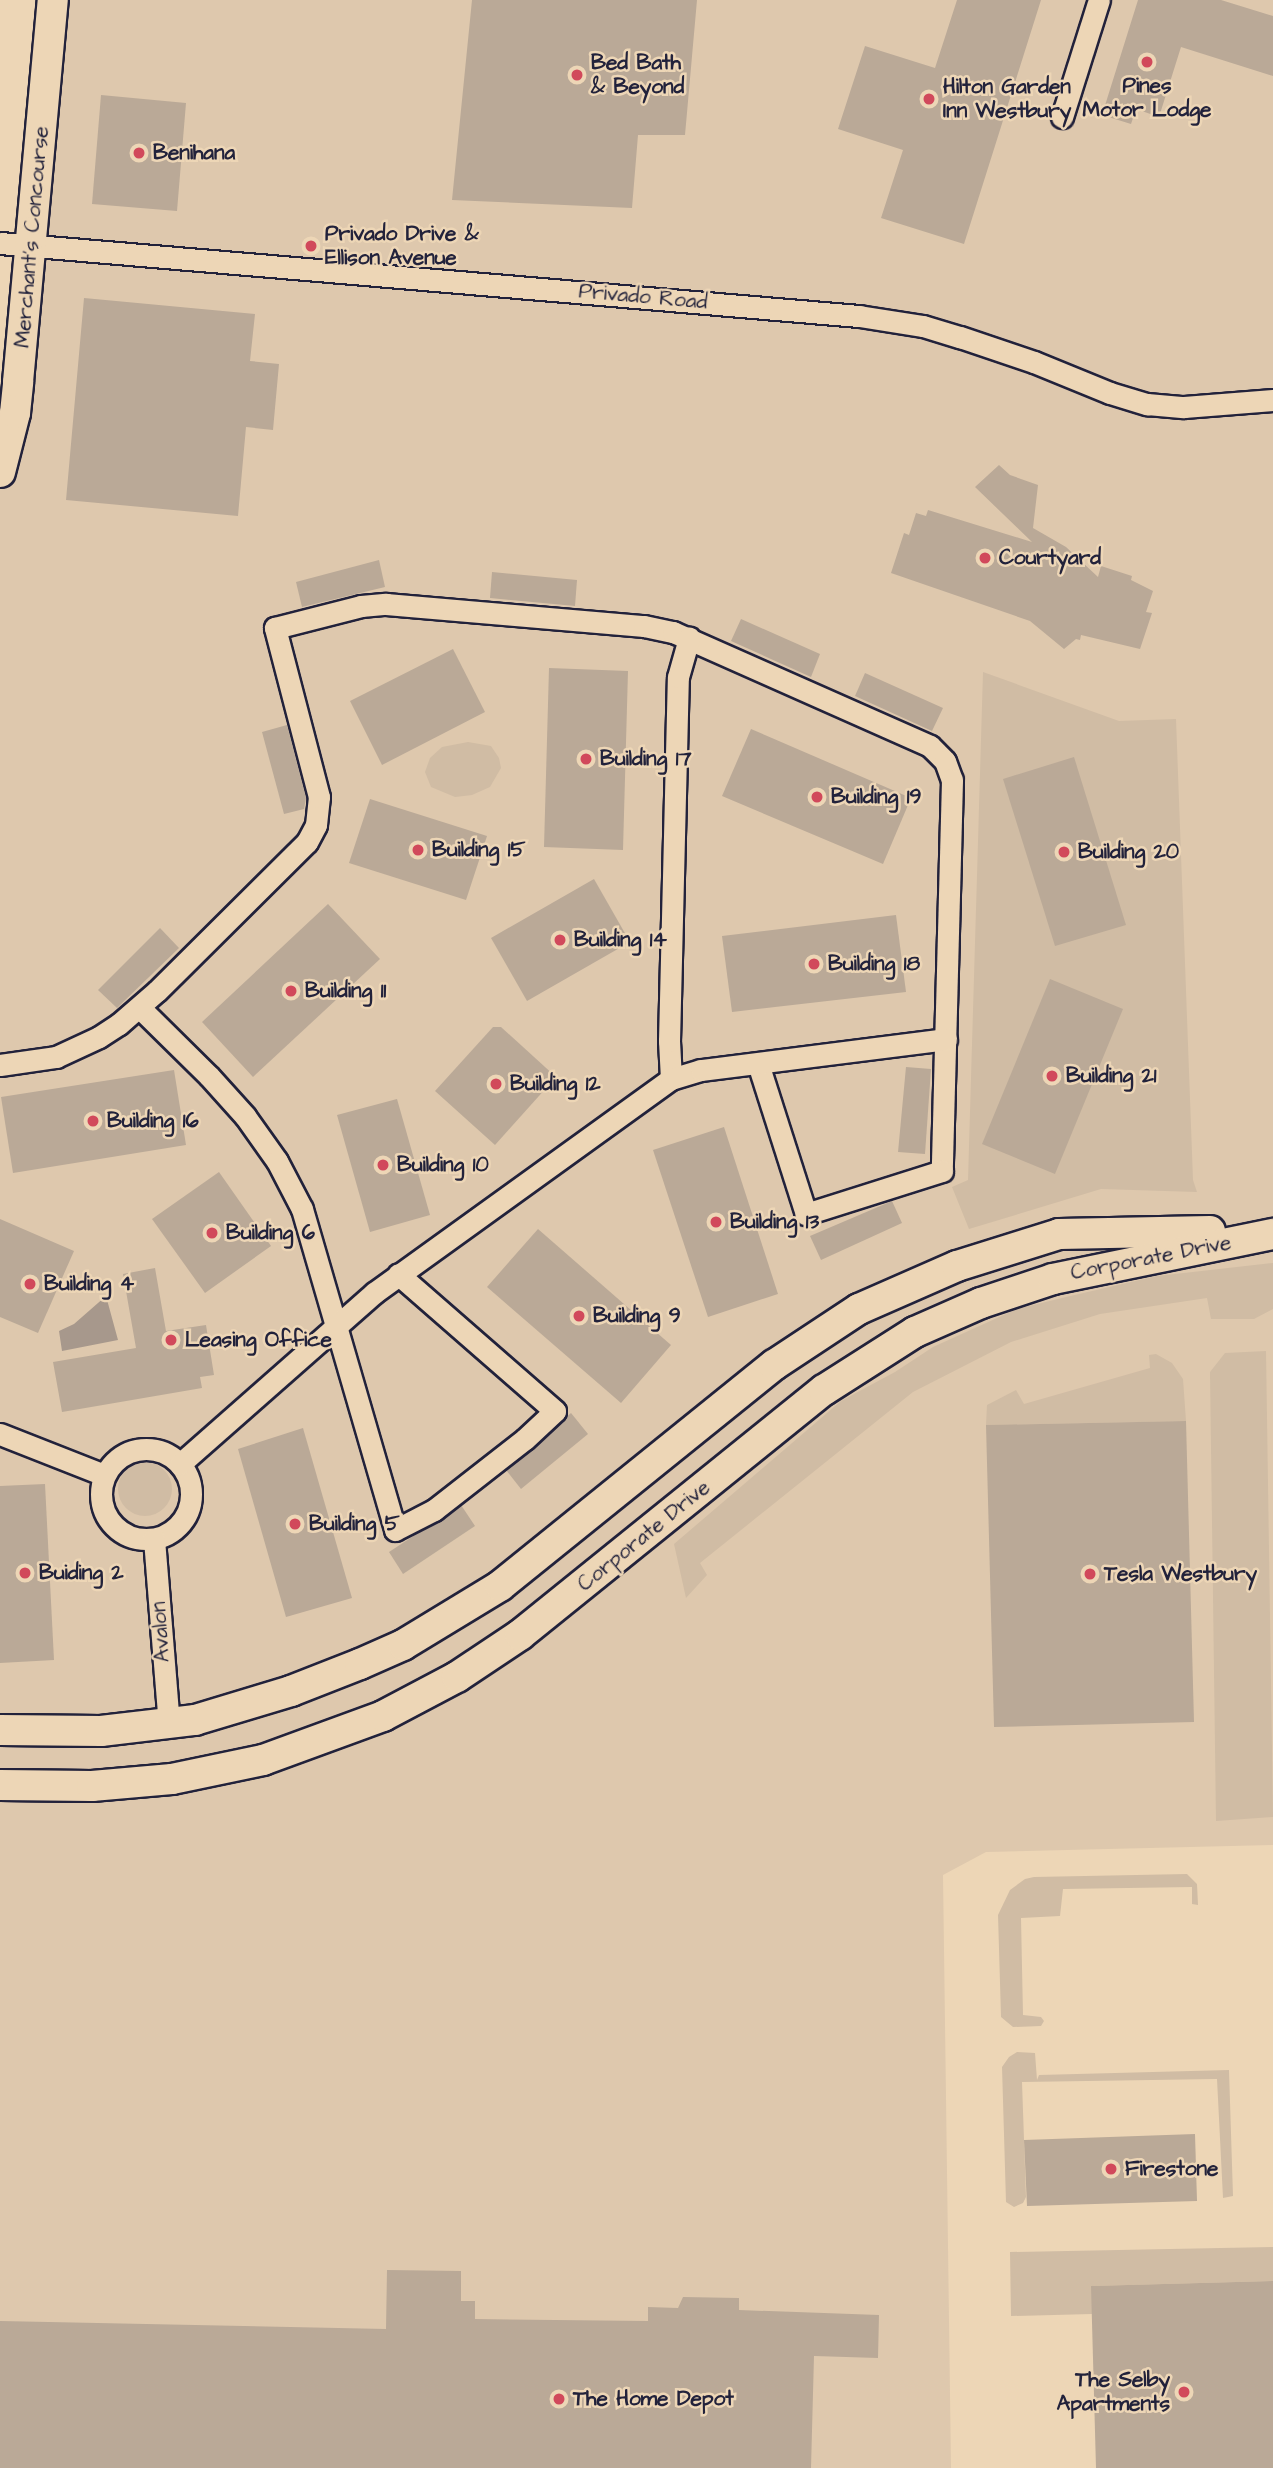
<!DOCTYPE html>
<style>
body{margin:0}
#map{position:relative;width:1273px;height:2468px;overflow:hidden;background:#edd6b6;font-family:"Architects Daughter",sans-serif}
div>[style]{position:absolute}
[style*='--x']{left:calc(var(--x)*1px);top:calc(var(--y)*1px);width:calc(var(--w)*1px);rotate:calc(var(--a)*1deg)}
.built>*{inset:0;background:#dec8ad}
.green>*{inset:0;background:#d0bca4}
.round{border-radius:50%}
.water>*{inset:0;background:#a7988c}
.building>*{inset:0;background:#baa997}
.roads{filter:drop-shadow(2px 0 #22223b) drop-shadow(-2px 0 #22223b) drop-shadow(0 2px #22223b) drop-shadow(0 -2px #22223b)}
.street>*{height:21px;margin:-10.5px;padding:0 10.5px;transform-origin:10.5px;border-radius:10.5px;background:#edd6b6}
.street>.ring{margin:-10.5px;padding:0;box-sizing:content-box;background:none;border:21px solid #edd6b6;border-radius:50%}
.secondary>*{height:30px;margin:-15px;padding:0 15px;transform-origin:15px;border-radius:15px;background:#edd6b6}
.dots>*{width:19px;height:19px;translate:-50% -50%;box-sizing:border-box;border:4px solid #edd6b6;border-radius:50%}
span{translate:-50% -50%;white-space:nowrap;text-align:center;line-height:1.15;-webkit-text-stroke:5px #edd6b6;paint-order:stroke}
.poi-label{font-size:21px;color:#22223b;font-weight:700}
.left{translate:0 -50%;text-align:left}
.right{translate:-100% -50%;text-align:right}
.street-label{font-size:21px;color:#22223b}
</style>
<div id="map">
<div class="built">
<i style="clip-path:polygon(53px 0,1273px 0,1273px 1845px,986px 1852px,943px 1875px,951px 2468px,0 2468px,0 472px)"></i>
</div>
<div class="green">
<i style="clip-path:polygon(983px 672px,1119px 721px,1176px 719px,1193px 1180px,1197px 1192px,1101px 1189px,969px 1229px,952px 1187px,968px 1180px)"></i>
<i style="clip-path:polygon(468px 742px,491px 746px,499px 758px,501px 768px,490px 787px,472px 795px,455px 797px,431px 787px,425px 772px,430px 758px,442px 747px)"></i>
<i style="clip-path:polygon(1273px 1263px,1273px 1309px,1254px 1319px,1211px 1319px,1207px 1298px,1100px 1314px,1011px 1342px,913px 1392px,700px 1563px,707px 1575px,686px 1598px,674px 1544px,841px 1401px,895px 1372px,933px 1347px,1017px 1309px,1066px 1297px,1157px 1276px)"></i>
<i style="clip-path:polygon(1266px 1351px,1273px 1817px,1216px 1821px,1210px 1372px,1225px 1353px)"></i>
<i style="clip-path:polygon(1156px 1354px,1172px 1363px,1183px 1379px,1186px 1421px,986px 1425px,987px 1405px,1016px 1390px,1024px 1404px,1150px 1368px,1149px 1355px)"></i>
<i class="round" style="left:118px;top:1462px;width:54px;height:54px"></i>
<i style="clip-path:polygon(1187px 1874px,1197px 1884px,1198px 1905px,1192px 1904px,1192px 1887px,1063px 1889px,1060px 1916px,1021px 1918px,1023px 2015px,1041px 2017px,1044px 2021px,1041px 2026px,1013px 2027px,1001px 2017px,998px 1915px,1010px 1890px,1025px 1879px,1034px 1877px)"></i>
<i style="clip-path:polygon(1017px 2052px,1035px 2053px,1037px 2080px,1039px 2075px,1229px 2070px,1233px 2196px,1223px 2198px,1217px 2079px,1022px 2082px,1026px 2197px,1023px 2203px,1014px 2207px,1006px 2202px,1002px 2067px,1009px 2057px)"></i>
<i style="clip-path:polygon(1273px 2247px,1273px 2281px,1092px 2286px,1092px 2314px,1011px 2316px,1010px 2252px)"></i>
</div>
<div class="water">
<i style="clip-path:polygon(106px 1296px,118px 1340px,62px 1351px,59px 1331px,74px 1324px)"></i>
</div>
<div class="building">
<i style="clip-path:polygon(472px 0,697px 0,685px 135px,638px 135px,632px 208px,452px 200px)"></i>
<i style="clip-path:polygon(957px 0,1041px 0,964px 244px,881px 218px,903px 150px,838px 129px,865px 46px,935px 68px)"></i>
<i style="clip-path:polygon(1138px 0,1221px 0,1273px 16px,1273px 76px,1181px 47px,1159px 117px,1136px 109px,1131px 124px,1102px 115px)"></i>
<i style="clip-path:polygon(101px 95px,186px 103px,177px 211px,92px 204px)"></i>
<i style="clip-path:polygon(84px 298px,255px 314px,250px 361px,279px 364px,273px 430px,246px 427px,238px 516px,66px 500px)"></i>
<i style="clip-path:polygon(999px 465px,1010px 475px,1038px 485px,1033px 528px,1066px 547px,1098px 577px,1101px 566px,1132px 576px,1131px 580px,1153px 591px,1146px 612px,1152px 613px,1140px 649px,1081px 635px,1080px 640px,1076px 639px,1064px 649px,1030px 621px,891px 573px,904px 533px,909px 535px,916px 513px,926px 516px,928px 510px,1032px 542px,975px 487px)"></i>
<i style="clip-path:polygon(379px 560px,385px 587px,302px 607px,296px 582px)"></i>
<i style="clip-path:polygon(492px 572px,577px 580px,575px 606px,490px 598px)"></i>
<i style="clip-path:polygon(741px 619px,820px 654px,811px 677px,731px 641px)"></i>
<i style="clip-path:polygon(453px 649px,485px 712px,382px 765px,350px 701px)"></i>
<i style="clip-path:polygon(549px 668px,628px 671px,623px 850px,544px 847px)"></i>
<i style="clip-path:polygon(865px 673px,943px 708px,932px 731px,855px 696px)"></i>
<i style="clip-path:polygon(287px 725px,306px 798px,304px 809px,284px 814px,262px 732px)"></i>
<i style="clip-path:polygon(751px 729px,911px 798px,883px 864px,722px 796px)"></i>
<i style="clip-path:polygon(1074px 757px,1126px 925px,1055px 946px,1003px 779px)"></i>
<i style="clip-path:polygon(370px 799px,487px 836px,466px 900px,349px 863px)"></i>
<i style="clip-path:polygon(594px 879px,630px 942px,527px 1001px,491px 938px)"></i>
<i style="clip-path:polygon(328px 904px,380px 959px,253px 1077px,202px 1022px)"></i>
<i style="clip-path:polygon(896px 915px,906px 992px,732px 1012px,722px 936px)"></i>
<i style="clip-path:polygon(160px 928px,179px 948px,117px 1008px,98px 990px)"></i>
<i style="clip-path:polygon(1050px 979px,1123px 1009px,1055px 1174px,982px 1144px)"></i>
<i style="clip-path:polygon(493px 1027px,501px 1027px,556px 1077px,495px 1145px,435px 1091px)"></i>
<i style="clip-path:polygon(906px 1067px,931px 1069px,925px 1154px,898px 1152px)"></i>
<i style="clip-path:polygon(174px 1070px,186px 1145px,13px 1173px,1px 1097px)"></i>
<i style="clip-path:polygon(397px 1099px,430px 1215px,370px 1232px,337px 1115px)"></i>
<i style="clip-path:polygon(724px 1127px,778px 1294px,708px 1317px,653px 1150px)"></i>
<i style="clip-path:polygon(219px 1172px,271px 1246px,205px 1293px,152px 1219px)"></i>
<i style="clip-path:polygon(892px 1201px,902px 1223px,821px 1260px,810px 1236px)"></i>
<i style="clip-path:polygon(0 1219px,74px 1251px,38px 1333px,0 1317px)"></i>
<i style="clip-path:polygon(538px 1229px,671px 1345px,621px 1403px,487px 1287px)"></i>
<i style="clip-path:polygon(155px 1268px,166px 1331px,206px 1325px,214px 1375px,200px 1377px,202px 1388px,62px 1412px,53px 1362px,136px 1348px,123px 1274px)"></i>
<i style="clip-path:polygon(571px 1413px,588px 1434px,521px 1489px,506px 1470px)"></i>
<i style="clip-path:polygon(1186px 1421px,1194px 1722px,994px 1727px,986px 1425px)"></i>
<i style="clip-path:polygon(303px 1428px,352px 1598px,286px 1617px,238px 1449px)"></i>
<i style="clip-path:polygon(45px 1484px,54px 1660px,0 1663px,0 1486px)"></i>
<i style="clip-path:polygon(461px 1505px,475px 1526px,403px 1574px,389px 1552px)"></i>
<i style="clip-path:polygon(1195px 2134px,1197px 2201px,1027px 2206px,1024px 2140px)"></i>
<i style="clip-path:polygon(387px 2270px,461px 2271px,461px 2301px,475px 2301px,475px 2319px,648px 2321px,648px 2307px,678px 2308px,683px 2297px,739px 2298px,739px 2310px,879px 2315px,878px 2358px,814px 2356px,811px 2468px,0 2468px,0 2321px,386px 2329px)"></i>
<i style="clip-path:polygon(1273px 2281px,1273px 2468px,1096px 2468px,1091px 2286px)"></i>
</div>
<div class="roads">
<div class="street">
<i style="--x:1062;--y:117;--w:123;--a:-72.5"></i>
<i style="--x:0;--y:243;--w:862;--a:4.86"></i>
<i style="--x:859;--y:316;--w:65;--a:8.9"></i>
<i style="--x:923;--y:326;--w:39;--a:17"></i>
<i style="--x:960;--y:337;--w:78;--a:18.7"></i>
<i style="--x:1034;--y:362;--w:82;--a:22.2"></i>
<i style="--x:1110;--y:393;--w:39;--a:17"></i>
<i style="--x:1147;--y:404;--w:37;--a:5"></i>
<i style="--x:1184;--y:407;--w:89;--a:-4.5"></i>
<i style="--x:140;--y:1008;--w:97;--a:44.6"></i>
<i style="--x:209;--y:1076;--w:54;--a:48"></i>
<i style="--x:245;--y:1116;--w:55;--a:54.6"></i>
<i style="--x:277;--y:1161;--w:54;--a:62.5"></i>
<i style="--x:302;--y:1209;--w:334;--a:73.8"></i>
<i style="--x:395;--y:1530;--w:44;--a:-27.1"></i>
<i style="--x:434;--y:1510;--w:115;--a:-38"></i>
<i style="--x:525;--y:1439;--w:41;--a:-43"></i>
<i style="--x:555;--y:1411;--w:208;--a:-138.9"></i>
<i style="--x:0;--y:1065;--w:57;--a:-8.1"></i>
<i style="--x:56;--y:1057;--w:47;--a:-24.9"></i>
<i style="--x:99;--y:1037;--w:24;--a:-33"></i>
<i style="--x:119;--y:1024;--w:50;--a:-41"></i>
<i style="--x:157;--y:991;--w:211;--a:-44.8"></i>
<i style="--x:307;--y:842;--w:19;--a:-62"></i>
<i style="--x:316;--y:825;--w:28;--a:-84"></i>
<i style="--x:319;--y:797;--w:175;--a:-104.6"></i>
<i style="--x:275;--y:628;--w:89;--a:-14.3"></i>
<i style="--x:361;--y:606;--w:25;--a:-5"></i>
<i style="--x:386;--y:604;--w:259;--a:4.9"></i>
<i style="--x:644;--y:626;--w:30;--a:12"></i>
<i style="--x:673;--y:632;--w:281;--a:23.9"></i>
<i style="--x:930;--y:746;--w:21;--a:45"></i>
<i style="--x:945;--y:761;--w:20;--a:70"></i>
<i style="--x:952;--y:780;--w:391;--a:91.5"></i>
<i style="--x:942;--y:1171;--w:143;--a:162.5"></i>
<i style="--x:806;--y:1214;--w:157;--a:-107.7"></i>
<i style="--x:671;--y:1079;--w:38;--a:-93"></i>
<i style="--x:669;--y:1041;--w:364;--a:-88.6"></i>
<i style="--x:678;--y:677;--w:41;--a:-74.2"></i>
<i style="--x:0;--y:1434;--w:112;--a:21.5"></i>
<i class="ring" style="left:101px;top:1449px;width:69px;height:69px"></i>
<i style="--x:180;--y:1464;--w:259;--a:-41.4"></i>
<i style="--x:374;--y:1293;--w:366;--a:-35.8"></i>
<i style="--x:671;--y:1079;--w:31;--a:-17"></i>
<i style="--x:701;--y:1070;--w:247;--a:-7.2"></i>
<i style="--x:154;--y:1539;--w:186;--a:85.4"></i>
</div>
<div class="secondary">
<i style="--x:0;--y:472;--w:61;--a:-75.7"></i>
<i style="--x:15;--y:413;--w:31;--a:-84"></i>
<i style="--x:18;--y:382;--w:384;--a:-84.8"></i>
<i style="--x:0;--y:1730;--w:101;--a:0.6"></i>
<i style="--x:101;--y:1731;--w:95;--a:-6.7"></i>
<i style="--x:195;--y:1720;--w:100;--a:-16.8"></i>
<i style="--x:291;--y:1691;--w:74;--a:-21.4"></i>
<i style="--x:360;--y:1664;--w:47;--a:-23.8"></i>
<i style="--x:403;--y:1645;--w:114;--a:-31.3"></i>
<i style="--x:500;--y:1586;--w:352;--a:-38.9"></i>
<i style="--x:774;--y:1365;--w:102;--a:-33.4"></i>
<i style="--x:859;--y:1309;--w:107;--a:-23.7"></i>
<i style="--x:957;--y:1266;--w:107;--a:-17.4"></i>
<i style="--x:1059;--y:1234;--w:151;--a:-1.1"></i>
<i style="--x:0;--y:1785;--w:92;--a:0.6"></i>
<i style="--x:92;--y:1786;--w:80;--a:-5"></i>
<i style="--x:172;--y:1779;--w:93;--a:-11.8"></i>
<i style="--x:263;--y:1760;--w:128;--a:-20.1"></i>
<i style="--x:383;--y:1716;--w:84;--a:-27.8"></i>
<i style="--x:457;--y:1677;--w:76;--a:-33.7"></i>
<i style="--x:520;--y:1635;--w:390;--a:-38.9"></i>
<i style="--x:824;--y:1390;--w:108;--a:-32.5"></i>
<i style="--x:915;--y:1332;--w:72;--a:-23.7"></i>
<i style="--x:981;--y:1303;--w:76;--a:-18.4"></i>
<i style="--x:1053;--y:1279;--w:225;--a:-11.6"></i>
</div>
</div>
<div class="dots">
<i style="left:1147px;top:62px;background:#d1495b"></i>
<i style="left:577px;top:75px;background:#d1495b"></i>
<i style="left:929px;top:99px;background:#d1495b"></i>
<i style="left:139px;top:153px;background:#d1495b"></i>
<i style="left:311px;top:246px;background:#d1495b"></i>
<i style="left:985px;top:558px;background:#d1495b"></i>
<i style="left:586px;top:759px;background:#d1495b"></i>
<i style="left:817px;top:797px;background:#d1495b"></i>
<i style="left:418px;top:850px;background:#d1495b"></i>
<i style="left:1064px;top:852px;background:#d1495b"></i>
<i style="left:560px;top:940px;background:#d1495b"></i>
<i style="left:814px;top:964px;background:#d1495b"></i>
<i style="left:291px;top:991px;background:#d1495b"></i>
<i style="left:1052px;top:1076px;background:#d1495b"></i>
<i style="left:496px;top:1084px;background:#d1495b"></i>
<i style="left:93px;top:1121px;background:#d1495b"></i>
<i style="left:383px;top:1165px;background:#d1495b"></i>
<i style="left:716px;top:1222px;background:#d1495b"></i>
<i style="left:212px;top:1233px;background:#d1495b"></i>
<i style="left:30px;top:1284px;background:#d1495b"></i>
<i style="left:579px;top:1316px;background:#d1495b"></i>
<i style="left:171px;top:1340px;background:#d1495b"></i>
<i style="left:295px;top:1524px;background:#d1495b"></i>
<i style="left:25px;top:1573px;background:#d1495b"></i>
<i style="left:1090px;top:1574px;background:#d1495b"></i>
<i style="left:1111px;top:2169px;background:#d1495b"></i>
<i style="left:1184px;top:2392px;background:#d1495b"></i>
<i style="left:559px;top:2399px;background:#d1495b"></i>
</div>
<div class="poi-label">
<span class="left" style="left:591px;top:75px">Bed Bath<br>&amp; Beyond</span>
<span style="left:1147px;top:98px">Pines<br>Motor Lodge</span>
<span class="left" style="left:943px;top:99px">Hilton Garden<br>Inn Westbury</span>
<span class="left" style="left:153px;top:153px">Benihana</span>
<span class="left" style="left:325px;top:246px">Privado Drive &amp;<br>Ellison Avenue</span>
<span class="left" style="left:999px;top:558px">Courtyard</span>
<span class="left" style="left:600px;top:759px">Building 17</span>
<span class="left" style="left:831px;top:797px">Building 19</span>
<span class="left" style="left:432px;top:850px">Building 15</span>
<span class="left" style="left:1078px;top:852px">Building 20</span>
<span class="left" style="left:574px;top:940px">Building 14</span>
<span class="left" style="left:828px;top:964px">Building 18</span>
<span class="left" style="left:305px;top:991px">Building 11</span>
<span class="left" style="left:1066px;top:1076px">Building 21</span>
<span class="left" style="left:510px;top:1084px">Building 12</span>
<span class="left" style="left:107px;top:1121px">Building 16</span>
<span class="left" style="left:397px;top:1165px">Building 10</span>
<span class="left" style="left:730px;top:1222px">Building 13</span>
<span class="left" style="left:226px;top:1233px">Building 6</span>
<span class="left" style="left:44px;top:1284px">Building 4</span>
<span class="left" style="left:593px;top:1316px">Building 9</span>
<span class="left" style="left:185px;top:1340px">Leasing Office</span>
<span class="left" style="left:309px;top:1524px">Building 5</span>
<span class="left" style="left:39px;top:1573px">Buiding 2</span>
<span class="left" style="left:1104px;top:1574px">Tesla Westbury</span>
<span class="left" style="left:1125px;top:2169px">Firestone</span>
<span class="right" style="left:1170px;top:2392px">The Selby<br>Apartments</span>
<span class="left" style="left:573px;top:2399px">The Home Depot</span>
</div>
<div class="street-label">
<span style="left:32px;top:237px;rotate:-85deg">Merchant's Concourse</span>
<span style="left:643px;top:297px;rotate:5deg">Privado Road</span>
<span style="left:1151px;top:1258px;rotate:-11deg">Corporate Drive</span>
<span style="left:644px;top:1536px;rotate:-39deg">Corporate Drive</span>
<span style="left:161px;top:1632px;rotate:-94deg">Avalon</span>
</div>
</div>
